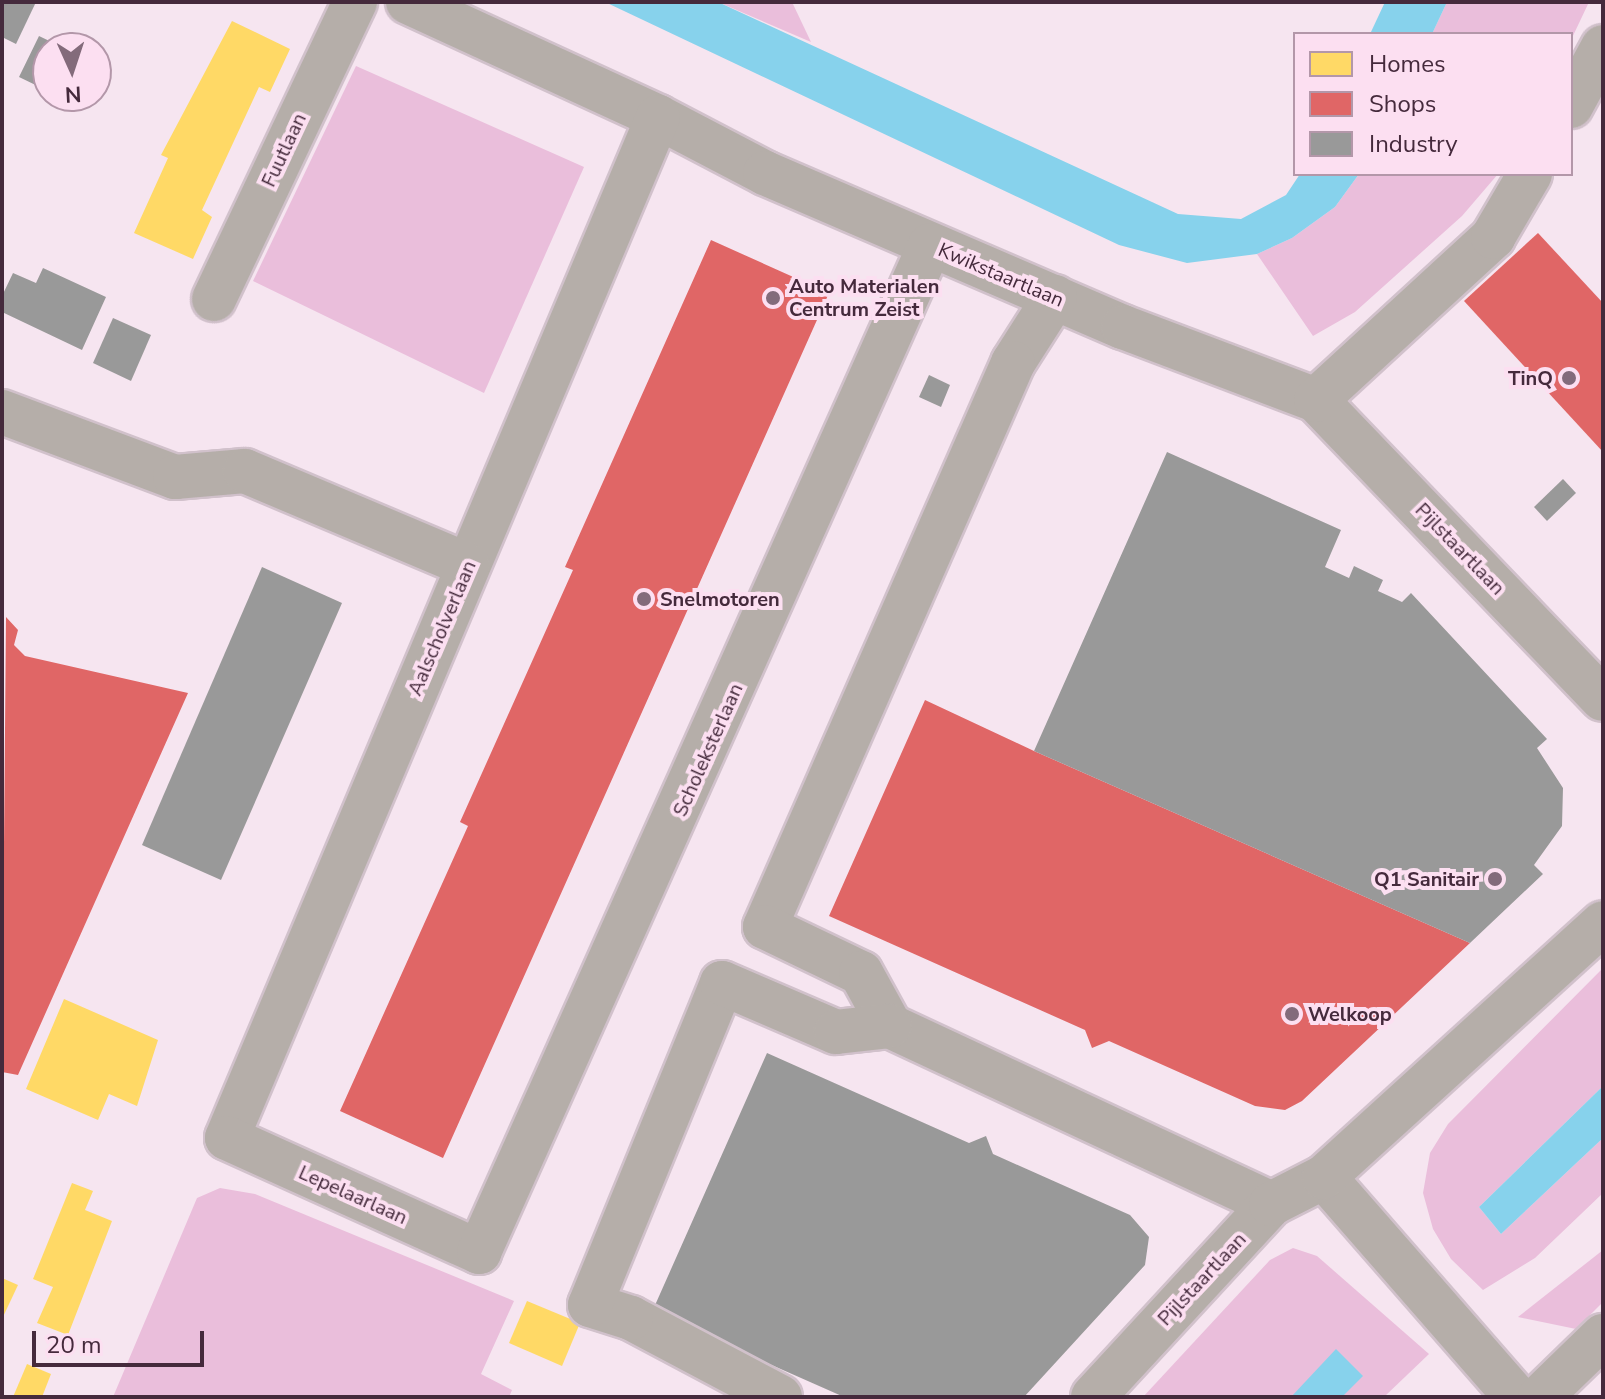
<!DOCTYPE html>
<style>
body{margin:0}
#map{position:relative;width:1605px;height:1399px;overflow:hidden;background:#f6e5f0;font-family:"Nunito Sans",sans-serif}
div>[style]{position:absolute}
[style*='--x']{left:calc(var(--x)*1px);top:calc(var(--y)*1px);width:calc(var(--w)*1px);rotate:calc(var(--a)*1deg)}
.green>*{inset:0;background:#eabedb}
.water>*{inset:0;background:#87d2ec}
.homes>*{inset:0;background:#ffd966}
.shops>*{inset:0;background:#e06666}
.industry>*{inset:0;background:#999}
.roads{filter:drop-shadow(2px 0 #d1c1cb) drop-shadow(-2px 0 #d1c1cb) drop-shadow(0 2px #d1c1cb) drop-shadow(0 -2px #d1c1cb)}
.minor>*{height:44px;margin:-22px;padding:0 22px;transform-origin:22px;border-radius:22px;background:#b5aea9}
.dots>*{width:22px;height:22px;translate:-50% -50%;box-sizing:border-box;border:4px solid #fcdff1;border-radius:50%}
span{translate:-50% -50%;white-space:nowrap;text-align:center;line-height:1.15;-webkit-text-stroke:8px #fcdff1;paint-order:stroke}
.street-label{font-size:20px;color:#452a3c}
.poi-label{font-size:20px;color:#452a3c;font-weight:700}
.left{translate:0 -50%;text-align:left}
.right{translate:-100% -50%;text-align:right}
.frame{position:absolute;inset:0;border:4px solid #452a3c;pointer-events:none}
.legend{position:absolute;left:1293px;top:32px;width:280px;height:144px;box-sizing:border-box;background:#fcdff1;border:2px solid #b397a9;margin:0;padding:10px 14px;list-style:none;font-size:24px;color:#452a3c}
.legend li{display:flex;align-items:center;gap:16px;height:40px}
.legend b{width:40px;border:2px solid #b397a9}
.north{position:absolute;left:32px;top:32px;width:80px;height:80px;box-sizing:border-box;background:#fcdff1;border:2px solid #b397a9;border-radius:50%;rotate:177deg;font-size:22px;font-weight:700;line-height:32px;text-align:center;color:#452a3c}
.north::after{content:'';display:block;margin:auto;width:28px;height:36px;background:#836b7b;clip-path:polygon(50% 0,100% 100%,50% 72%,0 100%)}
.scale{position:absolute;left:32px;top:1331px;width:172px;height:36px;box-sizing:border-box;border:4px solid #452a3c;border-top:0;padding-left:10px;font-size:24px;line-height:28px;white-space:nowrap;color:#452a3c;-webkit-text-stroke:6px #fcdff1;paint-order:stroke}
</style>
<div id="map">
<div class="green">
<i style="clip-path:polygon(718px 2px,792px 2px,811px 42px)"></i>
<i style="clip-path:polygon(1447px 2px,1589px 2px,1571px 40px,1571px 34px,1432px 34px)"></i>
<i style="clip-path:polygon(356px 66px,584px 167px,484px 393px,253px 281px)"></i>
<i style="clip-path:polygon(1359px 174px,1498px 174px,1462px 216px,1355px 312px,1313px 336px,1257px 254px,1292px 238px,1335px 207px)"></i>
<i style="clip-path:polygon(1603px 968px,1603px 1086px,1479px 1207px,1501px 1234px,1603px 1138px,1603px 1193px,1535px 1258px,1483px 1290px,1451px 1259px,1433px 1229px,1423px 1193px,1430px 1153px,1448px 1124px)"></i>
<i style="clip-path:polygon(220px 1188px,255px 1194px,514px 1301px,481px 1374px,512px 1390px,509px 1397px,113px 1397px,197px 1198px)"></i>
<i style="clip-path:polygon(1293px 1248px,1317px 1256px,1429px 1354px,1384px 1397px,1143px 1397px,1270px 1260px)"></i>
<i style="clip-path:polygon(1603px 1250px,1603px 1302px,1576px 1329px,1518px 1317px)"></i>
</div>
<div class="water">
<i style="clip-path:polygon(605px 2px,718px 2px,1178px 214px,1241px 219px,1286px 195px,1300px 174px,1359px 174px,1335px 207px,1292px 238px,1257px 254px,1187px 263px,1119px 245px)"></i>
<i style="clip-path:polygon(1385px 2px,1447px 2px,1432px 34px,1370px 34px)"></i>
<i style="clip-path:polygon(1603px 1086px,1603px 1138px,1501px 1234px,1479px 1207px)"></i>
<i style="clip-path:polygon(1336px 1349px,1363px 1376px,1342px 1397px,1291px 1397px)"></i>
</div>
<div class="homes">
<i style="clip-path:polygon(232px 21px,290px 49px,270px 92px,259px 87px,202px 210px,212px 217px,193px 259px,134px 233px,168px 158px,161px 155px)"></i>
<i style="clip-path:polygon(64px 999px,158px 1040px,137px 1106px,109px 1094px,98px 1120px,26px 1089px)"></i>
<i style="clip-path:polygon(72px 1183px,93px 1191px,85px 1210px,112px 1221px,68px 1335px,37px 1323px,53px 1287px,33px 1279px)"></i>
<i style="clip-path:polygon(2px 1278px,18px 1285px,2px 1319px)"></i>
<i style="clip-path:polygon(527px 1301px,580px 1323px,562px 1366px,509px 1343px)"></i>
<i style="clip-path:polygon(27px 1364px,51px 1374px,42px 1397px,13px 1397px)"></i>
</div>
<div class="shops">
<i style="clip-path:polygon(1538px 233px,1603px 303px,1603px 452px,1464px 301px)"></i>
<i style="clip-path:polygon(711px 240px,829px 293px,443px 1158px,340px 1111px,468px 826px,460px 822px,573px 570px,565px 567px)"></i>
<i style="clip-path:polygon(6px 617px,18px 630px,14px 645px,25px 656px,188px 693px,18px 1075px,2px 1072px)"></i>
<i style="clip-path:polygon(925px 700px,1034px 751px,1470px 943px,1302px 1101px,1285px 1110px,1255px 1106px,1109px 1041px,1092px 1048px,1085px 1030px,829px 916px)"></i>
</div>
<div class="industry">
<i style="clip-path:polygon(2px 2px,36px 2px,16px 44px,2px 37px)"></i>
<i style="clip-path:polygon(39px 36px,64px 48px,48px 48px,48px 91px,19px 77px)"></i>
<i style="clip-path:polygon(43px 268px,106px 297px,82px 350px,2px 312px,2px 296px,13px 273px,36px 283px)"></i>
<i style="clip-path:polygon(113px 318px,151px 335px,131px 381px,93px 363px)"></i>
<i style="clip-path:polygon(929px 375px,950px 385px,941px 407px,919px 397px)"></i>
<i style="clip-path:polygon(1167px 452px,1341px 530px,1325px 567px,1349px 578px,1354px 566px,1383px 580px,1378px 591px,1402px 602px,1411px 593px,1547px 739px,1537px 748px,1563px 788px,1562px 826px,1534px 865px,1543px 874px,1470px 943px,1034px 751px)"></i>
<i style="clip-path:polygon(1563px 479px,1576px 493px,1547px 521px,1534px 507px)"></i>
<i style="clip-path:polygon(262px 567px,342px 603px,221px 880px,142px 845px)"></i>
<i style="clip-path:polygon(767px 1053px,969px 1143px,986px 1136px,993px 1154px,1130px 1215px,1149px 1237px,1145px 1265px,1024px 1397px,844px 1397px,652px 1312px)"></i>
</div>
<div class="roads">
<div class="minor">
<i style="--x:408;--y:2;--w:275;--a:24.7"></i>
<i style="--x:658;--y:117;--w:121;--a:27.6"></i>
<i style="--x:765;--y:173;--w:390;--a:23.3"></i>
<i style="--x:1123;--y:327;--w:206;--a:20.7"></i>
<i style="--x:1316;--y:400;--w:414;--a:46.2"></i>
<i style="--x:1571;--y:106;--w:67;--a:-61.5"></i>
<i style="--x:658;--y:117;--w:1108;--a:112.89"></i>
<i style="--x:227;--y:1138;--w:277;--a:24.3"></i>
<i style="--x:479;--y:1252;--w:1103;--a:-65.87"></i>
<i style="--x:1055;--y:297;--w:78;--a:122.5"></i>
<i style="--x:1013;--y:363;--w:616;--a:113.74"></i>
<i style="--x:765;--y:927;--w:106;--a:25.6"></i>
<i style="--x:861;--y:973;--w:60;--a:61.3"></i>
<i style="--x:890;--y:1026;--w:421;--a:25"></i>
<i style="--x:214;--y:299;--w:329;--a:-64.6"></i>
<i style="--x:1316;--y:400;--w:241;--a:-42.6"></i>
<i style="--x:1493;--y:237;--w:73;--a:-59.6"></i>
<i style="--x:2;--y:412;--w:185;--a:20.6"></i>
<i style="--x:175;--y:477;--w:70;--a:-4.9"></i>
<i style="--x:245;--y:471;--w:242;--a:22.9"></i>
<i style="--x:1324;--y:1177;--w:292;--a:48.9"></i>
<i style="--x:780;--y:1397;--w:169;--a:-152.1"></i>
<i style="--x:631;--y:1318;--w:43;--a:-162.4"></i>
<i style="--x:590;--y:1305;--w:348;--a:-67.7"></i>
<i style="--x:722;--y:983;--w:124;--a:23.3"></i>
<i style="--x:836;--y:1032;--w:54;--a:-6.3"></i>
<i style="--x:1093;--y:1397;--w:263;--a:-47.3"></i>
<i style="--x:1271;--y:1204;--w:59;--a:-27"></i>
<i style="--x:1324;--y:1177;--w:377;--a:-42.3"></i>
<i style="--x:1540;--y:1397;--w:88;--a:-44.1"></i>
</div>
</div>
<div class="dots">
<i style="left:773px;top:298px;background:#836b7b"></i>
<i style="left:1569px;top:378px;background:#836b7b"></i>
<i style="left:644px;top:599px;background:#836b7b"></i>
<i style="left:1495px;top:879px;background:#836b7b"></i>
<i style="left:1292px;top:1014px;background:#836b7b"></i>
</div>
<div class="street-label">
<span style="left:284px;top:150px;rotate:-65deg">Fuutlaan</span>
<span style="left:1001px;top:275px;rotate:23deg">Kwikstaartlaan</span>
<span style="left:1460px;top:549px;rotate:46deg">Pijlstaartlaan</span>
<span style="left:442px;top:628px;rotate:-67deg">Aalscholverlaan</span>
<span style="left:708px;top:750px;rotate:-66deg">Scholeksterlaan</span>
<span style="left:353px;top:1195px;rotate:24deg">Lepelaarlaan</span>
<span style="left:1202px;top:1279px;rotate:-47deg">Pijlstaartlaan</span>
</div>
<div class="poi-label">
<span class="left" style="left:789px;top:298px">Auto Materialen<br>Centrum Zeist</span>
<span class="right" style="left:1553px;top:378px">TinQ</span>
<span class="left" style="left:660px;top:599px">Snelmotoren</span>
<span class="right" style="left:1479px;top:879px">Q1 Sanitair</span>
<span class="left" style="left:1308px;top:1014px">Welkoop</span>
</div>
<div class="frame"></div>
<ul class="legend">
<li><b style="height:22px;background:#ffd966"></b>Homes</li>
<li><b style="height:22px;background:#e06666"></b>Shops</li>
<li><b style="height:22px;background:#999"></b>Industry</li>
</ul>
<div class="north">N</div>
<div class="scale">20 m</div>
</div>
